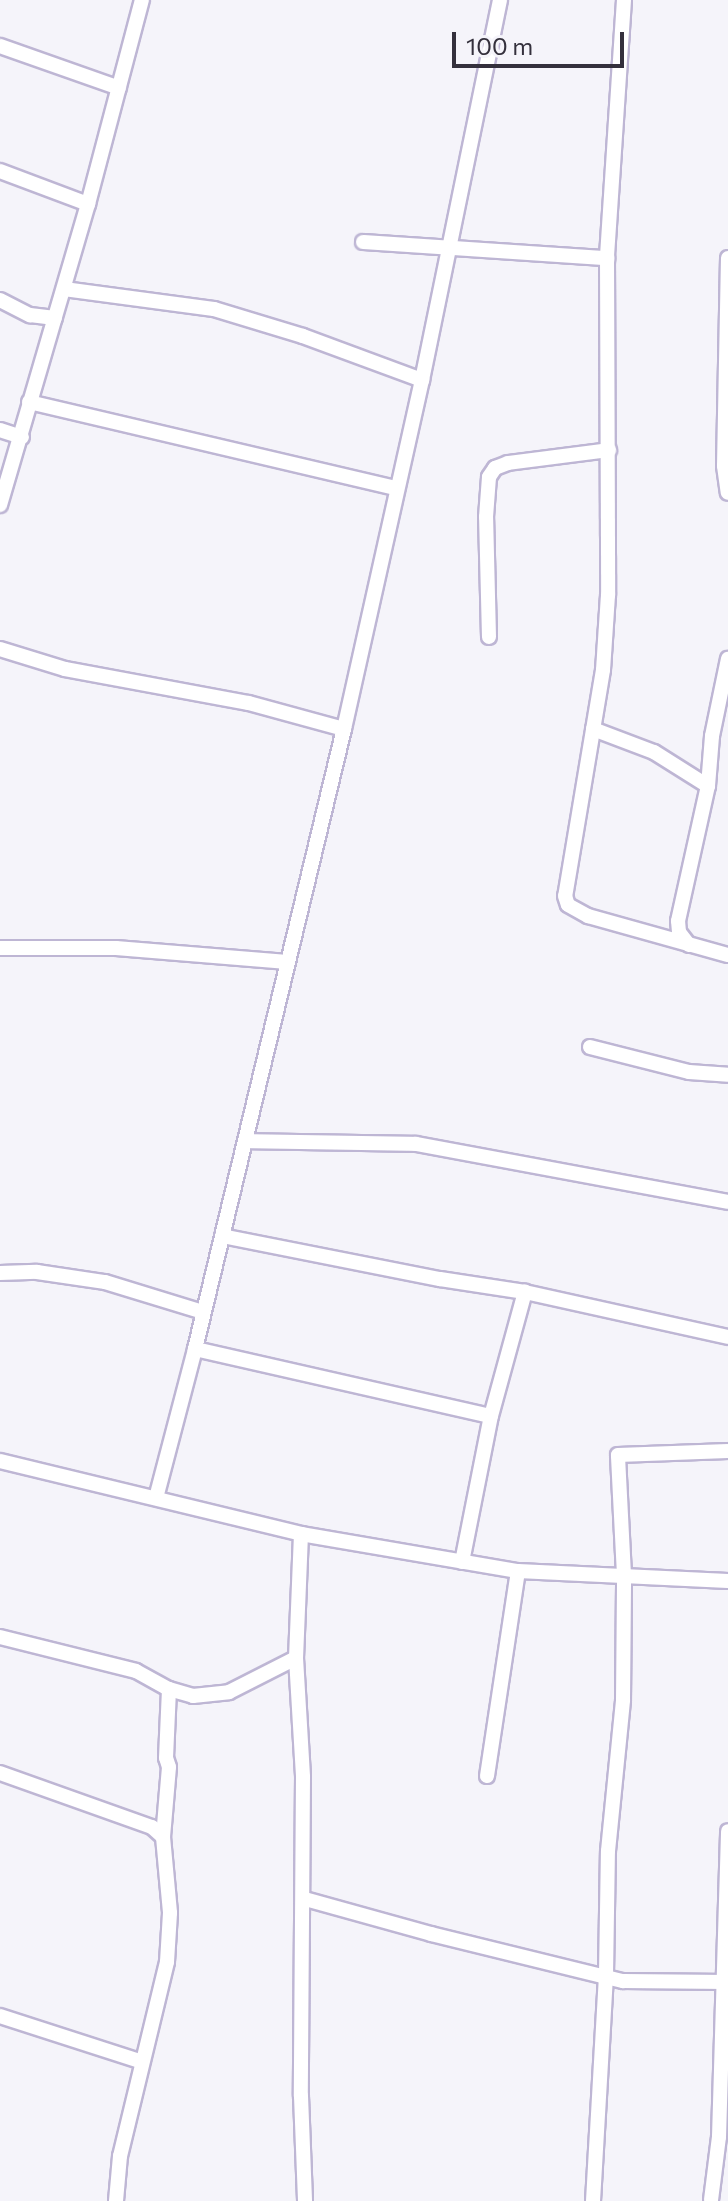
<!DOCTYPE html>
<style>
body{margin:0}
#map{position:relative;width:728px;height:2201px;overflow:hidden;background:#f5f4fa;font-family:Commissioner,sans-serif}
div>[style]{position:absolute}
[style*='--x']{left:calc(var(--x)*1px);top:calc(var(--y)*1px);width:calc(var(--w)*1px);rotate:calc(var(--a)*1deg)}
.roads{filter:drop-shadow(2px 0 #beb6d4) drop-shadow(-2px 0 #beb6d4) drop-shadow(0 2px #beb6d4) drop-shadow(0 -2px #beb6d4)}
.minor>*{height:14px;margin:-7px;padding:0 7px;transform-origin:7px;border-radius:7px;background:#fff}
span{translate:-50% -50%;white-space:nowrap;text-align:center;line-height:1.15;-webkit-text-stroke:6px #f5f4fa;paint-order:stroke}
.scale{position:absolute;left:452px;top:32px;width:172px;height:36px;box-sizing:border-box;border:4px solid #34303c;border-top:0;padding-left:10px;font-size:24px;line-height:28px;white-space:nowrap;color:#34303c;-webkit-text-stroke:6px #f5f4fa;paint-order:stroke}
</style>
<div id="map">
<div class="roads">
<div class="minor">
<i style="--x:624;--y:0;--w:259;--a:93.8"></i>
<i style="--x:607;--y:258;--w:337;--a:89.8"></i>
<i style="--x:608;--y:595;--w:75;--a:93.8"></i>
<i style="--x:603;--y:670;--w:229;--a:99.5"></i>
<i style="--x:565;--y:896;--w:9;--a:72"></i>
<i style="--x:568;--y:905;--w:23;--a:29"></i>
<i style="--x:588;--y:916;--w:145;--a:15.6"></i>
<i style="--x:0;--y:46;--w:126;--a:19.4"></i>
<i style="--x:0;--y:171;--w:94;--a:20.6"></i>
<i style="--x:363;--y:242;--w:245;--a:3.8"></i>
<i style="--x:728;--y:258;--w:208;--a:91.1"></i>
<i style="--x:724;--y:466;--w:27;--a:82"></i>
<i style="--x:64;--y:289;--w:151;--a:7.6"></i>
<i style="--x:214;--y:309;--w:93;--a:16.9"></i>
<i style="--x:303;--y:336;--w:127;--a:20.3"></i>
<i style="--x:0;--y:300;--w:34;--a:27"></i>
<i style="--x:30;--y:315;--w:25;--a:7"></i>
<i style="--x:29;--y:402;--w:378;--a:13.2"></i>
<i style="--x:0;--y:430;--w:23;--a:18"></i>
<i style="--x:0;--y:505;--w:314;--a:-73.7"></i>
<i style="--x:88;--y:204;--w:211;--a:-75.2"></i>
<i style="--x:489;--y:637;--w:120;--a:-91.4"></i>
<i style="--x:486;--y:517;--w:40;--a:-85.7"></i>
<i style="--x:489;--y:477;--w:11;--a:-56"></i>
<i style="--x:495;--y:468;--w:14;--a:-21"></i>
<i style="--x:508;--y:463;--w:102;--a:-7.3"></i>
<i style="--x:0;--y:649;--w:68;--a:17.1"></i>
<i style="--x:65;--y:669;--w:187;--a:10.5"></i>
<i style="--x:249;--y:703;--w:98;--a:15.3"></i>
<i style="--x:593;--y:729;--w:65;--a:20.7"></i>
<i style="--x:654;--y:752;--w:64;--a:32.2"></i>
<i style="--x:689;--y:945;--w:16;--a:-128"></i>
<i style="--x:679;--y:932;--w:11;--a:-95"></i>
<i style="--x:678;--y:921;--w:138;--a:-77.5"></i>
<i style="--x:708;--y:786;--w:50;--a:-85.4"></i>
<i style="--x:712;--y:736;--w:79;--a:-78.3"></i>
<i style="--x:0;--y:948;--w:116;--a:0"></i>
<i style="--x:116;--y:948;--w:172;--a:4.7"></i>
<i style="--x:590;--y:1047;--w:102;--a:14.2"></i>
<i style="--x:689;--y:1072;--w:39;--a:4"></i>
<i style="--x:245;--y:1141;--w:171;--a:1"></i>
<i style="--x:416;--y:1144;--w:317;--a:10.5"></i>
<i style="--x:222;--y:1236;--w:222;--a:11.2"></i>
<i style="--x:440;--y:1279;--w:86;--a:8.7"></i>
<i style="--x:525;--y:1292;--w:208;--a:12.5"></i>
<i style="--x:0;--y:1273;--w:37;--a:-2"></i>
<i style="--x:37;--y:1272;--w:69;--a:8.4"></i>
<i style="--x:105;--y:1282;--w:102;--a:17"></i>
<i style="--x:195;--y:1349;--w:303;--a:12.8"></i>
<i style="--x:0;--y:1461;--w:310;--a:13.6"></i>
<i style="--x:301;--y:1534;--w:220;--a:9.7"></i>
<i style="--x:518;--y:1571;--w:210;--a:2.7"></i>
<i style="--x:156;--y:1498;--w:154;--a:-75.3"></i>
<i style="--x:195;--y:1349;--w:638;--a:-76.49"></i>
<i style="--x:344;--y:729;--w:358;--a:-77.4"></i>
<i style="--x:422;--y:380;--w:388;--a:-78.4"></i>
<i style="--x:301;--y:1534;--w:124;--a:92.3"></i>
<i style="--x:296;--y:1658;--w:119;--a:86.6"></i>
<i style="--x:303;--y:1777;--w:319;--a:90.4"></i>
<i style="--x:301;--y:2096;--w:105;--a:87.8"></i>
<i style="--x:462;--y:1562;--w:149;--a:-78.8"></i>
<i style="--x:491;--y:1416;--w:129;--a:-74.7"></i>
<i style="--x:0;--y:1637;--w:140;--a:14"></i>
<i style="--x:136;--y:1671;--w:38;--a:29"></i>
<i style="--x:169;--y:1689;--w:25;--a:16"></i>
<i style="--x:193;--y:1696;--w:36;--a:-6"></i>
<i style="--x:229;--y:1692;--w:75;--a:-26.9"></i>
<i style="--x:0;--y:1773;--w:161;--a:19.6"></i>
<i style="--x:152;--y:1827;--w:15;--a:42"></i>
<i style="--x:163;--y:1837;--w:76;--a:84.7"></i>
<i style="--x:170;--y:1913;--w:49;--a:93.5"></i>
<i style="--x:167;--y:1962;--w:200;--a:103.6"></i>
<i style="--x:120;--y:2156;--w:45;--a:95.1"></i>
<i style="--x:487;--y:1776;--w:207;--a:-81.4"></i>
<i style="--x:163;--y:1837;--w:70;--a:-85.1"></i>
<i style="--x:169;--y:1767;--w:9;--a:-108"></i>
<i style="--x:166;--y:1758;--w:69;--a:-87.5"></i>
<i style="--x:305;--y:1899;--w:131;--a:15.5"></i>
<i style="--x:431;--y:1934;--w:198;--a:13.8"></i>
<i style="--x:623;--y:1981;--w:105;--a:0.5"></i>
<i style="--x:0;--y:2016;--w:149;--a:17.9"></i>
<i style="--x:711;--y:2200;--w:64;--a:-82.8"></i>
<i style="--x:719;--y:2137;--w:306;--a:-88.3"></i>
<i style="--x:593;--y:2201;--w:226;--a:-86.7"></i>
<i style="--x:606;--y:1975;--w:124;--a:-89.1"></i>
<i style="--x:608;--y:1851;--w:152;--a:-84.3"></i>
<i style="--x:623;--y:1700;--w:125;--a:-89.5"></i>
<i style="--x:624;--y:1575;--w:120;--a:-92.9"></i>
<i style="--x:618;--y:1455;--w:110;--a:-2.1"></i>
</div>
</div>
<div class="scale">100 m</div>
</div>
